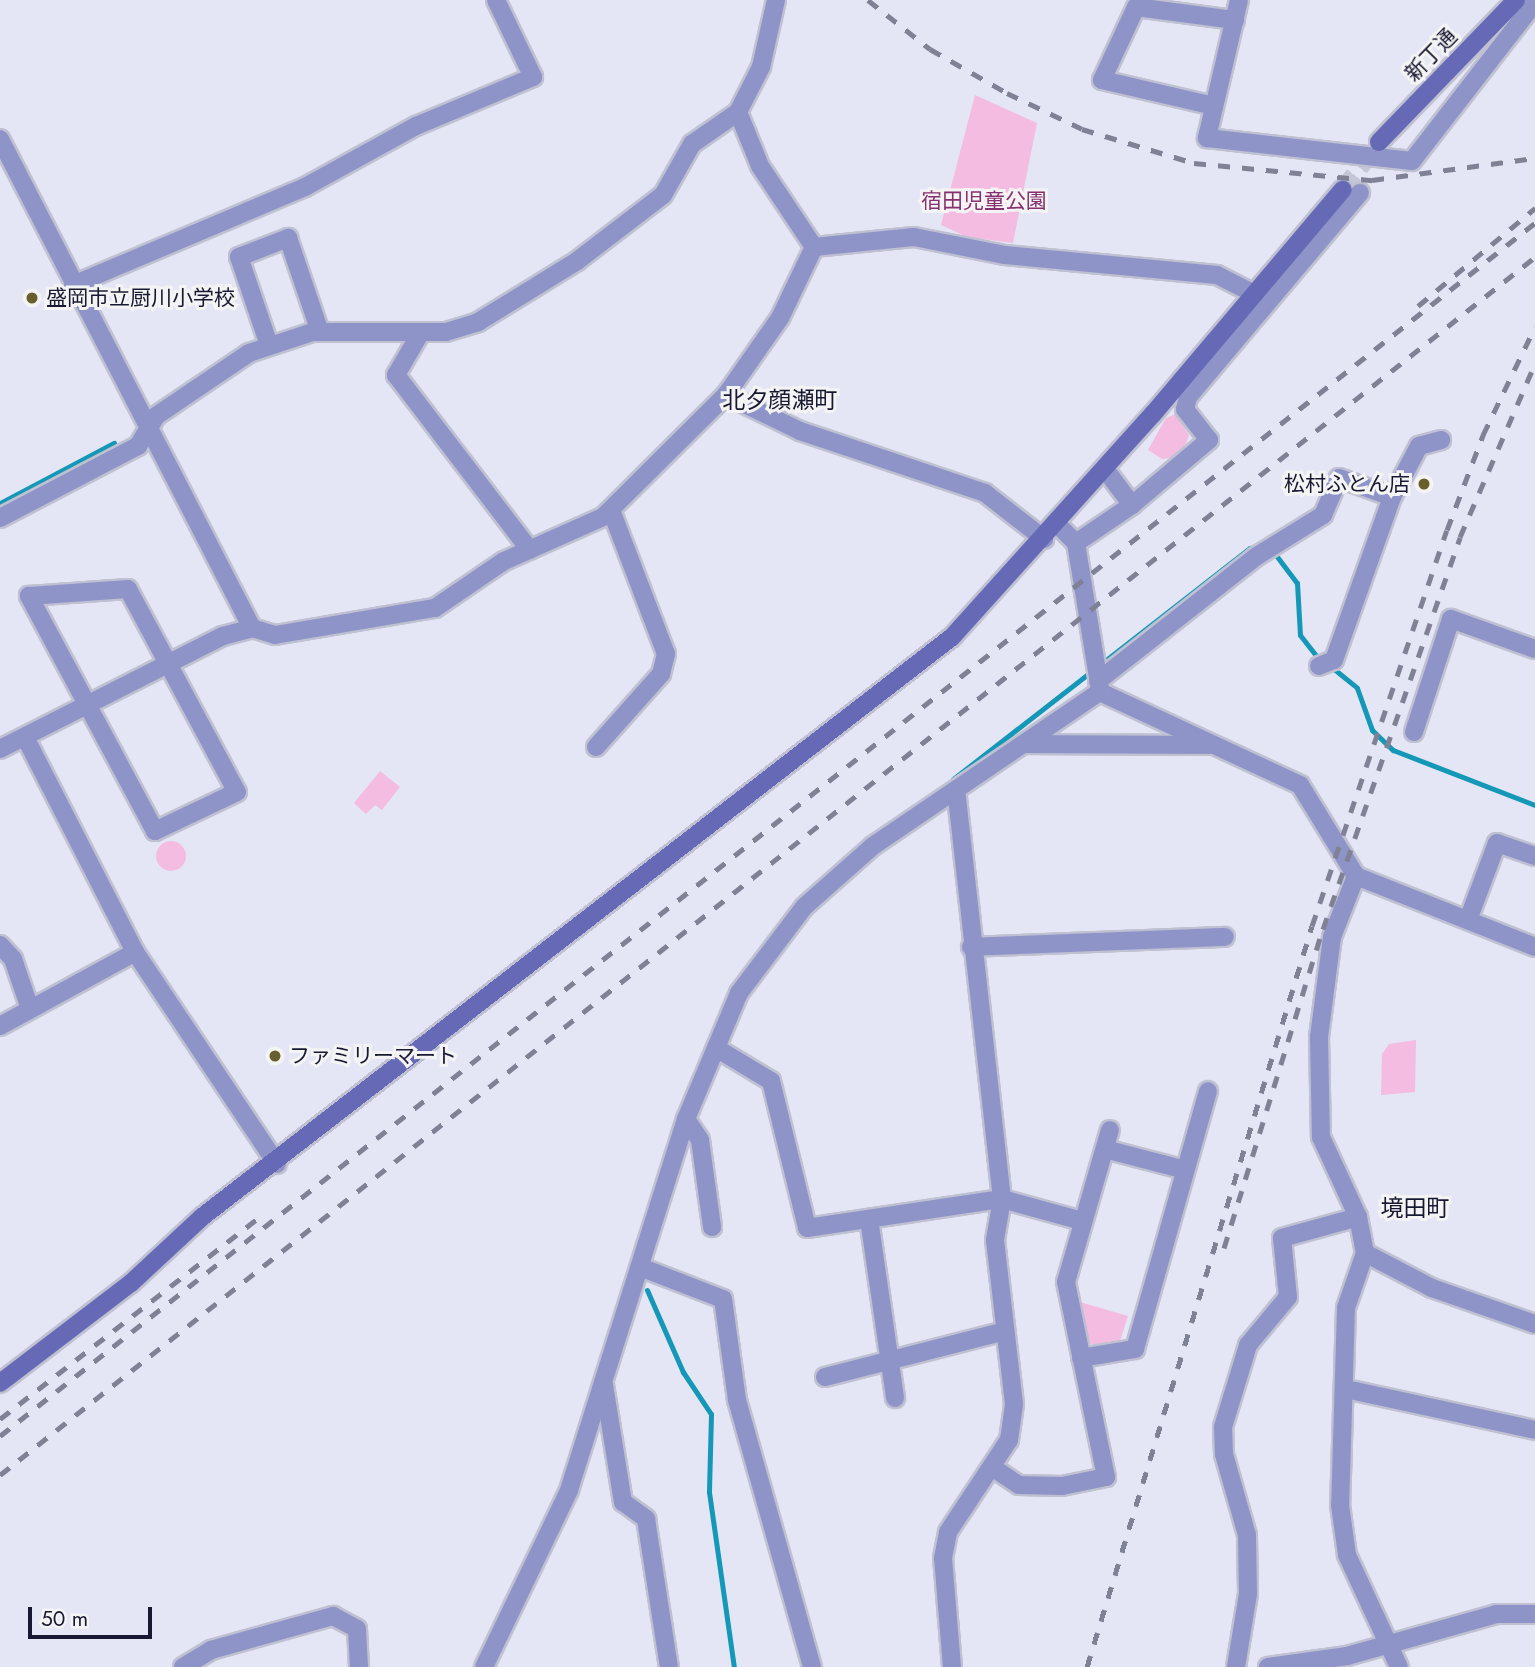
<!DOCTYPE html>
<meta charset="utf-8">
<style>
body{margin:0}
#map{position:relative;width:1535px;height:1667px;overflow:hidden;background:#e4e6f5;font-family:Jost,"Noto Sans JP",sans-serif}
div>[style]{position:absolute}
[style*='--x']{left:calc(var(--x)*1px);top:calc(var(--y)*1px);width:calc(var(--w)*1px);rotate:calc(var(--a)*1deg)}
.green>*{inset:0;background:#f3bce0}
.round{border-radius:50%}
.stream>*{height:5px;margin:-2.5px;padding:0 2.5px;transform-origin:2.5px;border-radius:2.5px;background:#1598b7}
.secondary-tunnel>*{height:18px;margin-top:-9px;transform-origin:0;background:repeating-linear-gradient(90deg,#c5c7d8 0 18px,transparent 0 27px)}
.roads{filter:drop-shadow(2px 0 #bfc1d2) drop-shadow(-2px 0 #bfc1d2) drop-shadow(0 2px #bfc1d2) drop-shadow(0 -2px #bfc1d2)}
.street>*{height:18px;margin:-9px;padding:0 9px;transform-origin:9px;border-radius:9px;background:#8f94c8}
.secondary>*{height:18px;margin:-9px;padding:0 9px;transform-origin:9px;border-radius:9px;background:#666ab6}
.rail>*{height:5px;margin-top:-2.5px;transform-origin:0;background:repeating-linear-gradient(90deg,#7f8195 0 12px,transparent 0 24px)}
.dots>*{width:19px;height:19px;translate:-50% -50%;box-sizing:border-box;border:4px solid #f4f4f4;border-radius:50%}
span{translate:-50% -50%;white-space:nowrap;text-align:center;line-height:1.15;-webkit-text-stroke:6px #f4f4f4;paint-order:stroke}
.street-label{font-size:21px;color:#171831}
.park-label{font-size:21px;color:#87306f}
.poi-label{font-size:21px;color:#171831}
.left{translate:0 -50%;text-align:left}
.right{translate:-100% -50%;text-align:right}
.neighbourhood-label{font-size:23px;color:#171831}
.scale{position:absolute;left:28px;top:1607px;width:124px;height:32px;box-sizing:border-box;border:4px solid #171831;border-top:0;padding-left:9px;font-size:21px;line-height:24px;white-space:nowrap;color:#171831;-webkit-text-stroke:5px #f4f4f4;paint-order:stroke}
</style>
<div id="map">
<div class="green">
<i style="clip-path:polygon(975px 95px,1037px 123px,1013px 243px,967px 237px,941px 225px)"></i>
<i style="clip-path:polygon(1176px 414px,1189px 435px,1181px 457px,1162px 459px,1148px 450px,1166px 418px)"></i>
<i style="clip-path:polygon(380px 771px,400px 787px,382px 810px,375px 805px,366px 814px,354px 803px)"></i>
<i class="round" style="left:156px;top:841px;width:30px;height:30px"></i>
<i style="clip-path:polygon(1416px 1040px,1415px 1092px,1381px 1095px,1382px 1054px,1389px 1044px)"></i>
<i style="clip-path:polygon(1080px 1302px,1128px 1316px,1119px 1344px,1089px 1344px)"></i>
</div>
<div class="stream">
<i style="--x:0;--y:503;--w:129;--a:-27.8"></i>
<i style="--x:1272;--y:550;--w:41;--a:52.9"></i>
<i style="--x:1297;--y:583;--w:52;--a:86.7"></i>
<i style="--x:1300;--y:635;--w:33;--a:52"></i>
<i style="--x:1329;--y:665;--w:36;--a:39"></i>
<i style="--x:1357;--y:688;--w:45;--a:70.3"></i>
<i style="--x:1372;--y:730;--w:29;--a:44"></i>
<i style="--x:1393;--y:750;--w:152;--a:21.2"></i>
<i style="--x:953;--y:779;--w:376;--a:-37.9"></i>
<i style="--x:1250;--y:548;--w:12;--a:-14"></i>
<i style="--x:647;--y:1290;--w:90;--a:66.3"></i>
<i style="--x:683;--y:1372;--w:50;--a:56.3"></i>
<i style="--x:711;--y:1414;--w:78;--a:91.5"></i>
<i style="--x:709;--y:1492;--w:177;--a:81.9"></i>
</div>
<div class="secondary-tunnel">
<i style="--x:1343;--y:189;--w:52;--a:-52"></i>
</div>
<div class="roads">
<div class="street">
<i style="--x:1239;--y:0;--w:142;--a:103.1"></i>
<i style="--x:1207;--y:138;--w:206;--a:6.4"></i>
<i style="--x:1412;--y:161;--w:191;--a:-52.2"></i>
<i style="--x:1529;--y:10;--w:11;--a:-112"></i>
<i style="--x:1214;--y:106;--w:115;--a:-166.9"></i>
<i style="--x:1102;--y:80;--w:81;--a:-65"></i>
<i style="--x:1136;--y:7;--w:100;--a:7.5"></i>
<i style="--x:738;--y:112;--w:58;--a:67.8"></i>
<i style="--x:760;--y:166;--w:97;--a:56.3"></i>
<i style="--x:0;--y:139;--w:550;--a:62.74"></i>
<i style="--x:814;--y:247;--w:100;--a:-5.7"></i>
<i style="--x:914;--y:237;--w:93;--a:11.2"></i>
<i style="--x:1005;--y:255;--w:213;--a:5.4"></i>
<i style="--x:1217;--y:275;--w:37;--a:27"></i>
<i style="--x:73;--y:285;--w:252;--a:-22.9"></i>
<i style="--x:305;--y:187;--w:127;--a:-28.8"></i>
<i style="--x:416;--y:126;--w:127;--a:-22.7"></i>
<i style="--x:533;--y:77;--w:85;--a:-115.7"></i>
<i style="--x:421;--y:332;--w:50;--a:120.2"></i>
<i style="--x:396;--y:375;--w:220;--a:52.6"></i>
<i style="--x:269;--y:345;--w:93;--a:-108.8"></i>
<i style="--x:239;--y:257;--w:53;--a:-21.2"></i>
<i style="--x:288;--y:238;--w:99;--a:71.2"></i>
<i style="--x:726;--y:395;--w:82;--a:25.9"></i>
<i style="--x:800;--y:431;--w:195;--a:18.5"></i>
<i style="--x:985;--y:493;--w:75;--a:37.9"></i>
<i style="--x:1105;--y:469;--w:45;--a:53.1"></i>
<i style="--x:1132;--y:505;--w:101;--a:-40.2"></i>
<i style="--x:1209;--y:440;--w:39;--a:-128"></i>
<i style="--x:1185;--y:409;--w:12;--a:-76"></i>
<i style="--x:1188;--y:397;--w:267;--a:-49.9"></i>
<i style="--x:0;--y:518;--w:156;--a:-27.6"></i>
<i style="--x:138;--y:446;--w:35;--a:-59"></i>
<i style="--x:156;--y:416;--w:112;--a:-34.1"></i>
<i style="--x:249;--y:353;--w:67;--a:-18.2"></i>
<i style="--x:313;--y:332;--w:133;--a:0"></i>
<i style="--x:446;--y:332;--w:34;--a:-17"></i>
<i style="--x:478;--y:322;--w:116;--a:-31.6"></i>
<i style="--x:577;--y:261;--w:108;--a:-37.5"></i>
<i style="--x:663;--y:195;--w:59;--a:-60.4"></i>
<i style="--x:692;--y:144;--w:56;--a:-34.8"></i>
<i style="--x:738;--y:112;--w:51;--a:-62.9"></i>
<i style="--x:761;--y:67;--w:69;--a:-77.4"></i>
<i style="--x:1057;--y:524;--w:27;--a:45"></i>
<i style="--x:1076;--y:543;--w:148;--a:80.7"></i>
<i style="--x:1076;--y:543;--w:68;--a:-34.2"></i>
<i style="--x:128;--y:589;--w:230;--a:61.8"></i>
<i style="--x:237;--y:792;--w:91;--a:154.6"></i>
<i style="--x:155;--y:831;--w:267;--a:-118.2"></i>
<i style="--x:29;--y:596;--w:99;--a:-4"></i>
<i style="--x:1319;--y:666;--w:16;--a:-22"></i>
<i style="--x:1334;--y:660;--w:173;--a:-70.4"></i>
<i style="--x:1392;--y:497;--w:58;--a:-62.1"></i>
<i style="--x:1419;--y:446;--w:23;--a:-15"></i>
<i style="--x:1098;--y:681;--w:202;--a:-38.2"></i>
<i style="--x:1257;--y:556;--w:78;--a:-31.8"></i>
<i style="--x:1323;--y:515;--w:40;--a:-66.6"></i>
<i style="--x:1339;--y:478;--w:56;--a:19.7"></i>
<i style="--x:1100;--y:692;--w:221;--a:24.9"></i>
<i style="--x:1300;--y:785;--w:107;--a:58.4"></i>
<i style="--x:1356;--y:876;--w:193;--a:21.6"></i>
<i style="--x:1414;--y:732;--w:119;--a:-71.9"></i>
<i style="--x:1451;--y:619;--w:89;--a:19.7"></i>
<i style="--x:25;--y:737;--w:242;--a:62.9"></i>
<i style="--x:135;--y:952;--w:255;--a:56.2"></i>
<i style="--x:1024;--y:744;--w:185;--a:0.3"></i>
<i style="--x:596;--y:747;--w:98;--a:-48.3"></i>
<i style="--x:661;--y:674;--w:21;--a:-76"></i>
<i style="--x:666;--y:654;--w:154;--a:-110.9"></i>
<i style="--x:0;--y:749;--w:250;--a:-26.9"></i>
<i style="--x:223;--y:636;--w:30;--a:-15"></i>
<i style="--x:252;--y:628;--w:24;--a:17"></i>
<i style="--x:275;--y:635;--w:162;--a:-9.6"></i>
<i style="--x:435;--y:608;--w:83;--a:-34.3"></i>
<i style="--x:504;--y:561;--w:108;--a:-24"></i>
<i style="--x:603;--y:517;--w:173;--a:-44.8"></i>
<i style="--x:726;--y:395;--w:94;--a:-55"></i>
<i style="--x:780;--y:318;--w:79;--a:-64.4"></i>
<i style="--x:1356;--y:876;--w:66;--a:111.5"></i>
<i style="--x:1332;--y:937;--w:101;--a:97.4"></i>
<i style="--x:1319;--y:1037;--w:100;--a:88.9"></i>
<i style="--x:1321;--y:1137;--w:88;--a:65.2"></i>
<i style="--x:1358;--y:1217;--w:37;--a:79"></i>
<i style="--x:1365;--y:1253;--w:58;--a:109.1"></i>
<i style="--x:1346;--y:1308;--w:197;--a:91.7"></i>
<i style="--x:1340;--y:1505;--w:50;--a:82"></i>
<i style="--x:1347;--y:1555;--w:123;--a:65.1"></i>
<i style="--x:1468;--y:920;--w:82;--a:-69.4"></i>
<i style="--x:1497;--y:843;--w:40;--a:18.9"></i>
<i style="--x:0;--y:945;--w:19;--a:47"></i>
<i style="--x:13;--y:959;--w:53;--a:71.2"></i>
<i style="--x:971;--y:947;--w:254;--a:-2.3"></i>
<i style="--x:0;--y:1026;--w:154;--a:-28.7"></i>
<i style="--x:716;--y:1048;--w:64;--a:31"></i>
<i style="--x:771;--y:1081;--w:151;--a:76.2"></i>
<i style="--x:807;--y:1228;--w:197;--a:-8.5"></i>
<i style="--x:1002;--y:1199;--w:83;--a:15.4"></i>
<i style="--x:686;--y:1119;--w:25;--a:56"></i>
<i style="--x:700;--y:1140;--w:88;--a:82.1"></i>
<i style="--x:1105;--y:1149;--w:80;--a:14.6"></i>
<i style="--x:869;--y:1219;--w:181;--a:81.7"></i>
<i style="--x:1365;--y:1253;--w:76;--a:27.6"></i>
<i style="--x:1432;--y:1288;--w:109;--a:19.3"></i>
<i style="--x:640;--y:1267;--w:89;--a:21.1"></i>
<i style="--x:723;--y:1299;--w:102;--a:82.1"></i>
<i style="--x:737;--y:1400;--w:277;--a:74.3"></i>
<i style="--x:1081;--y:1358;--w:55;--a:-9.5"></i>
<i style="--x:1135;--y:1349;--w:268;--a:-74.2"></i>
<i style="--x:825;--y:1377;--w:182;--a:-14.3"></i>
<i style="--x:604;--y:1385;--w:119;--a:80.8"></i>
<i style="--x:623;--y:1502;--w:29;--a:36"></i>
<i style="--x:646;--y:1519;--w:150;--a:81.2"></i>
<i style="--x:1346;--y:1389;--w:193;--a:12.2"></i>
<i style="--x:992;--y:1467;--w:32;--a:34"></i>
<i style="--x:1019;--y:1485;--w:43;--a:1.3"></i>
<i style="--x:1062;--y:1486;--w:45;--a:-11.6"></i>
<i style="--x:1106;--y:1477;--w:199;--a:-101.6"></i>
<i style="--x:1066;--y:1282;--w:158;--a:-73.9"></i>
<i style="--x:183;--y:1667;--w:33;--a:-31"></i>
<i style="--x:211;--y:1650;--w:127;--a:-15.6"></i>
<i style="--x:333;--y:1616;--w:27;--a:28"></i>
<i style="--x:357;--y:1629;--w:38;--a:87"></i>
<i style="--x:484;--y:1667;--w:196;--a:-64.3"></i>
<i style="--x:569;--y:1490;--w:389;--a:-72.5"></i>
<i style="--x:686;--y:1119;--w:137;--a:-67.2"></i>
<i style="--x:739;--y:993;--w:108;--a:-52.9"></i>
<i style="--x:804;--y:907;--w:92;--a:-41.5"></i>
<i style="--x:873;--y:846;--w:274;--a:-34.2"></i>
<i style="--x:952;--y:1667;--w:109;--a:-94.7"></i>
<i style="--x:943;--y:1558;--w:26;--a:-79"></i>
<i style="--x:948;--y:1532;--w:110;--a:-56.5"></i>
<i style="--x:1009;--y:1440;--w:36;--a:-82"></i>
<i style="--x:1014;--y:1404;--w:165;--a:-96.6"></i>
<i style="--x:995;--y:1240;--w:42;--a:-80.3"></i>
<i style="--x:1002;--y:1199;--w:406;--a:-96.4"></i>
<i style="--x:1236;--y:1667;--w:74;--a:-80.7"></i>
<i style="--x:1248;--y:1594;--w:59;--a:-91"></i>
<i style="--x:1247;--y:1535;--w:84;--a:-105.9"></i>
<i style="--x:1224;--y:1454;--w:27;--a:-92"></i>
<i style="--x:1223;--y:1427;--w:86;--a:-73"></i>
<i style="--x:1248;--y:1345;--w:62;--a:-50.2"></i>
<i style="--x:1288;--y:1297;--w:59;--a:-95.8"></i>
<i style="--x:1282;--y:1238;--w:79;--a:-15.4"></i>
<i style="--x:1268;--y:1667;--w:80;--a:-7.9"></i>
<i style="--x:1347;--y:1656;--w:155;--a:-15.7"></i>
<i style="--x:1496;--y:1614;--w:39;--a:0"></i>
</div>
<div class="secondary">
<i style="--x:1379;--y:142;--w:197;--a:-46"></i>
<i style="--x:0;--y:1383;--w:165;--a:-37.4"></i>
<i style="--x:131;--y:1283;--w:97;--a:-42.9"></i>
<i style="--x:202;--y:1217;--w:948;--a:-37.72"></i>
<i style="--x:952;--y:637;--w:300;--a:-48"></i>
<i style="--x:1153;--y:414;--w:294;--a:-49.8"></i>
</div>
</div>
<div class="rail">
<i style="--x:868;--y:0;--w:79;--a:38.3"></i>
<i style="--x:930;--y:49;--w:89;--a:29.7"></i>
<i style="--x:1007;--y:93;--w:83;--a:25.6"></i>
<i style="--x:1082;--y:129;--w:117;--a:16.9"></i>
<i style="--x:1194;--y:163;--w:179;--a:5.5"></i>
<i style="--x:1372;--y:180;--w:164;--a:-7.7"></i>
<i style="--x:1418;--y:306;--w:153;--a:-39.9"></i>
<i style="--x:1224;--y:1248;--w:334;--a:-72.8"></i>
<i style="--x:1323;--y:929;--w:415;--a:-70.7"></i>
<i style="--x:1460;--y:537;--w:189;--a:-66.6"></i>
<i style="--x:0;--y:1419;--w:326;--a:-37.9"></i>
<i style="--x:0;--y:1436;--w:1956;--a:-38.32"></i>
<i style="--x:0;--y:1475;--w:1960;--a:-38.43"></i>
<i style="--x:1087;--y:1667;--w:774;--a:-73.11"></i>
<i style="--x:1312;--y:926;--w:418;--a:-71.2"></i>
<i style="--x:1447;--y:530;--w:102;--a:-69.2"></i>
<i style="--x:1483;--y:435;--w:120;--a:-64.3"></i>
</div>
<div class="dots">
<i style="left:32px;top:298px;background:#685f2c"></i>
<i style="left:1424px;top:484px;background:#685f2c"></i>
<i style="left:275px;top:1056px;background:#685f2c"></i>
</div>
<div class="street-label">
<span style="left:1431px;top:55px;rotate:-46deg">新丁通</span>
</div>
<div class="park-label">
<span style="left:984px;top:201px">宿田児童公園</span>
</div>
<div class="poi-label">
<span class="left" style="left:46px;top:298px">盛岡市立厨川小学校</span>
<span class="right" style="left:1410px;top:484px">松村ふとん店</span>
<span class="left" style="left:289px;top:1056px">ファミリーマート</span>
</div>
<div class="neighbourhood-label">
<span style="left:780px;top:400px">北夕顔瀬町</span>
<span style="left:1415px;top:1208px">境田町</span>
</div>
<div class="scale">50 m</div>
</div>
